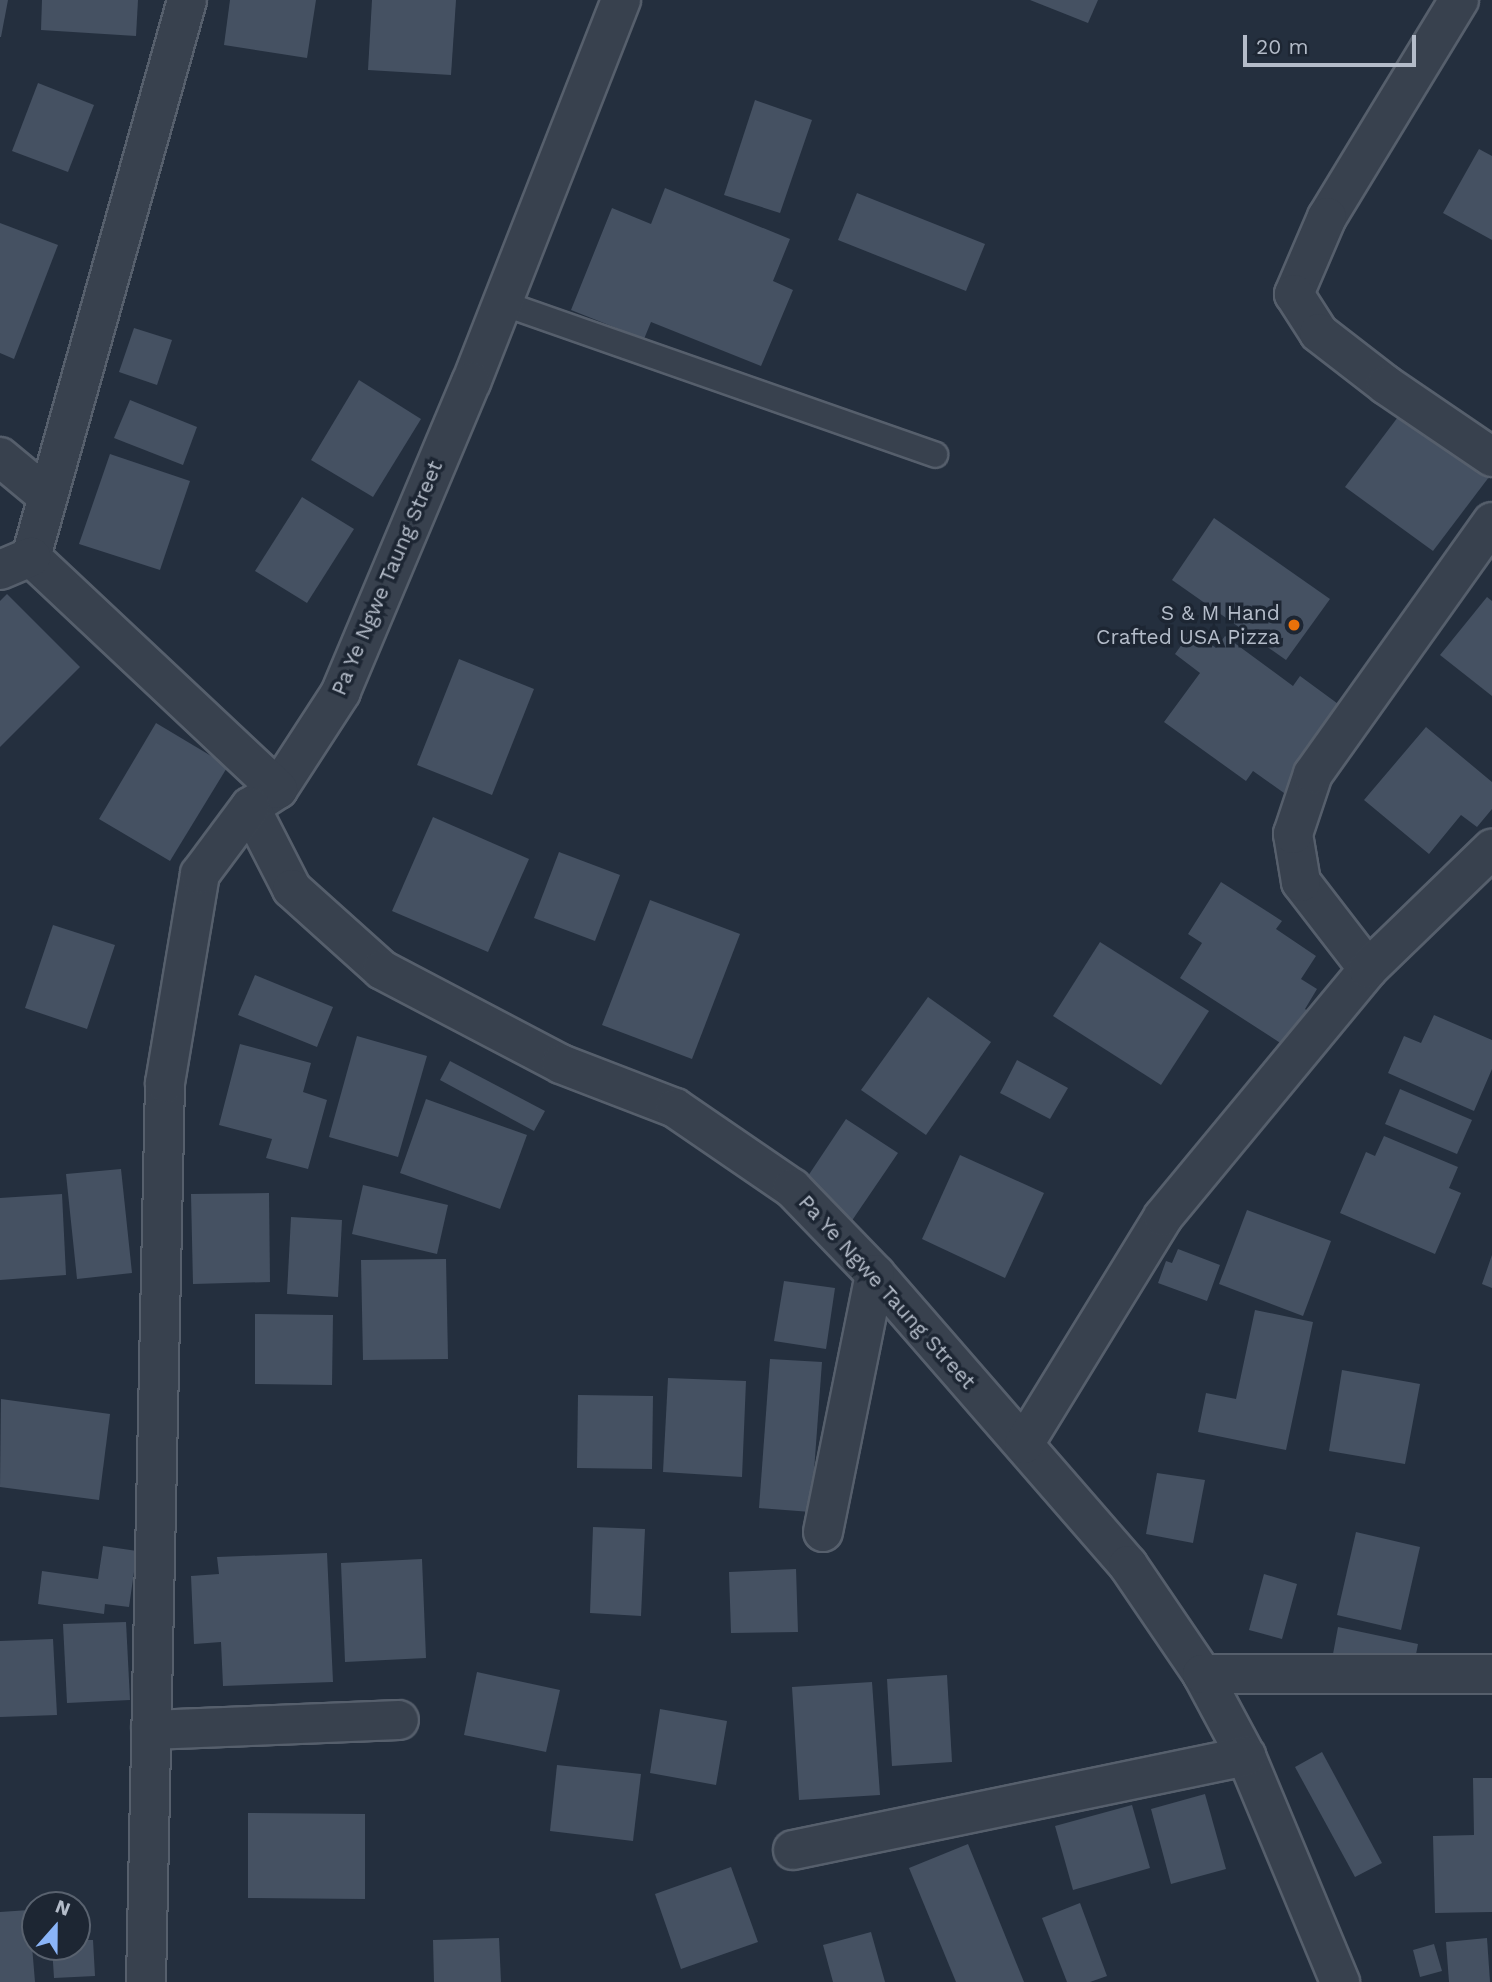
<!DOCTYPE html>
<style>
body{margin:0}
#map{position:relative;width:1492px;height:1982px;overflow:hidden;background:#242f3e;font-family:"Work Sans",sans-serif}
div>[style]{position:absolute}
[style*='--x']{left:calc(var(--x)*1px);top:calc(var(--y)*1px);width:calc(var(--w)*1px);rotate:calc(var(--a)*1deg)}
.building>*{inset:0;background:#455162}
.roads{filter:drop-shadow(2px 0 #565f6c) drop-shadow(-2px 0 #565f6c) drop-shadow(0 2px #565f6c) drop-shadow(0 -2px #565f6c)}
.service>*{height:24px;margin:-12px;padding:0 12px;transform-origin:12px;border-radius:12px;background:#38414e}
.minor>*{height:38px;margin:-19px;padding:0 19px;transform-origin:19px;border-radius:19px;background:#38414e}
.dots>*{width:19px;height:19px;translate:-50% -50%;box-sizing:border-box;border:4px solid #1d2633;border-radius:50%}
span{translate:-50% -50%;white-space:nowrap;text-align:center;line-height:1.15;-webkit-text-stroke:7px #1d2633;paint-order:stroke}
.street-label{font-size:21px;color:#b4bcc9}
.poi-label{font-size:21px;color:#b4bcc9}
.right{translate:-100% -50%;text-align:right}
.north{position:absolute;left:21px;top:1891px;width:70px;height:70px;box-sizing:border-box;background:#1d2633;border:2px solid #59626f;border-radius:50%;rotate:21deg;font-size:19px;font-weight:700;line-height:28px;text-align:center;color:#b4bcc9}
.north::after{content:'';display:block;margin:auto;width:24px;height:32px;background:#8ab4f8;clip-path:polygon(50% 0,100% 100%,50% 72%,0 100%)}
.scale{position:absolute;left:1243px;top:35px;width:173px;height:32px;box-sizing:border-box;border:4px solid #b4bcc9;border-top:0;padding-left:9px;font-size:21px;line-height:24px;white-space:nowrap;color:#b4bcc9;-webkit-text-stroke:5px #1d2633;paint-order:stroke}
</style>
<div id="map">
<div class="building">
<i style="clip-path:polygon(0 0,8px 0,1px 37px,0 37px)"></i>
<i style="clip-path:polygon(42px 0,138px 0,136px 36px,41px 30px)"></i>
<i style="clip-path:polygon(230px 0,316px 0,307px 58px,224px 45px)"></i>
<i style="clip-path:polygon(372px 0,456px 0,451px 75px,368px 70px)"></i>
<i style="clip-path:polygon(1030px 0,1098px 0,1088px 23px)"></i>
<i style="clip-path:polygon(38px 83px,94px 105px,68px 172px,12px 151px)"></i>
<i style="clip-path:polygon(755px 100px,812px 120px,780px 213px,724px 195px)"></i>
<i style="clip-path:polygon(1479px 149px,1492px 156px,1492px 240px,1443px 213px)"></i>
<i style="clip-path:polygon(665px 188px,790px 239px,773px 281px,793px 290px,761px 366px,651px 322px,644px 339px,571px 310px,612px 208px,651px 224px)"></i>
<i style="clip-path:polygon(857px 193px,985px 244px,966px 291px,838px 240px)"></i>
<i style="clip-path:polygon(0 223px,58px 245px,14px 359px,0 353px)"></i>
<i style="clip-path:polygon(134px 328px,172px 340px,157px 385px,119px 372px)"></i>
<i style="clip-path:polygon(359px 380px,421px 419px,373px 497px,311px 460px)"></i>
<i style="clip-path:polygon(130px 400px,197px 427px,183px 465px,114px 438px)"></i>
<i style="clip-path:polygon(1401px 413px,1489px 477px,1433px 551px,1345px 487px)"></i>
<i style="clip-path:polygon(110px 454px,190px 481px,160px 570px,79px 544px)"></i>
<i style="clip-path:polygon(302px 497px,354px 529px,307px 603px,255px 571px)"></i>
<i style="clip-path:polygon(1214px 518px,1330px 599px,1286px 660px,1172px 580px)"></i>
<i style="clip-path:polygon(7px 594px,80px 667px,0 747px,0 601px)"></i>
<i style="clip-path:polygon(1487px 597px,1492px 601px,1492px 696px,1440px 655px)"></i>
<i style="clip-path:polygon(1192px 630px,1216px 648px,1225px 636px,1293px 686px,1300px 676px,1345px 709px,1284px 793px,1253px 771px,1246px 781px,1164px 722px,1200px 673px,1175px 654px)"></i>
<i style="clip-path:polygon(459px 659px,534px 689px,492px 795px,417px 765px)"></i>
<i style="clip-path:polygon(156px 723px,228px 766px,170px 861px,99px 819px)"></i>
<i style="clip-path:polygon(1426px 727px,1492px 782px,1492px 809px,1477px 827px,1461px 815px,1429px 854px,1364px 800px)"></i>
<i style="clip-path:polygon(433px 817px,529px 859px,488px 952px,392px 911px)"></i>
<i style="clip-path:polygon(559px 852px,620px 875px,595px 941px,534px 918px)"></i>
<i style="clip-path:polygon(1221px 882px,1282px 921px,1276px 929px,1316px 956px,1301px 979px,1317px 989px,1305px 1009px,1308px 1011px,1285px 1046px,1180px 978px,1202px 943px,1188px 934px)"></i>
<i style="clip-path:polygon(650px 900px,740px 934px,692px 1059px,602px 1025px)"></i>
<i style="clip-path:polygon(53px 925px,115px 945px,87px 1029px,25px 1008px)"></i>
<i style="clip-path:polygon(1100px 942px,1209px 1011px,1161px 1085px,1053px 1016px)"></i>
<i style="clip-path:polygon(255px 975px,333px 1007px,317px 1047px,238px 1015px)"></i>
<i style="clip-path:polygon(928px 997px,991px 1042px,926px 1135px,861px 1090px)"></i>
<i style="clip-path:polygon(1434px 1015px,1492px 1040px,1492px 1069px,1474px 1111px,1388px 1073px,1404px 1036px,1421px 1043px)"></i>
<i style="clip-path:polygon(357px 1036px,427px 1056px,398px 1157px,329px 1137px)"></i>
<i style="clip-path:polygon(240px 1044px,311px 1063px,303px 1092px,327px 1100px,308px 1169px,266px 1158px,272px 1139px,219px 1125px)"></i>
<i style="clip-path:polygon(1017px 1060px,1068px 1088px,1050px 1119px,1000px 1093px)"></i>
<i style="clip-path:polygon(450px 1061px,545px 1111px,534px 1131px,440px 1080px)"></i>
<i style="clip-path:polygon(1400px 1089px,1472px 1120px,1457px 1154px,1385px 1124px)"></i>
<i style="clip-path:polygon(426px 1099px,527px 1135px,500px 1209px,400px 1173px)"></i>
<i style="clip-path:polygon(846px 1119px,898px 1153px,851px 1222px,800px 1188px)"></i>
<i style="clip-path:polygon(1384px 1136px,1458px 1167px,1449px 1188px,1461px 1193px,1435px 1254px,1340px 1213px,1366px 1152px,1375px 1156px)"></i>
<i style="clip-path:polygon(960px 1155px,1044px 1193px,1005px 1278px,922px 1239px)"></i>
<i style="clip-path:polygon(121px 1169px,132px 1273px,77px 1279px,66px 1174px)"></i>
<i style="clip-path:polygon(363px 1185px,448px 1205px,437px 1254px,352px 1234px)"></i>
<i style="clip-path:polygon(269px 1193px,270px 1282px,193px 1284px,191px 1194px)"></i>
<i style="clip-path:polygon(62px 1194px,66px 1275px,0 1280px,0 1198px)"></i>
<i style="clip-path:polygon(1247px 1210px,1331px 1241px,1303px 1316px,1219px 1284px)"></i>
<i style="clip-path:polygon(291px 1217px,342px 1220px,338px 1297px,287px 1294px)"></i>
<i style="clip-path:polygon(1178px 1249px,1220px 1265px,1207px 1301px,1158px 1283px,1166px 1261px,1172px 1263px)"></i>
<i style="clip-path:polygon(1492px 1255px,1492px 1288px,1482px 1284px)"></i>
<i style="clip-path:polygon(446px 1259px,448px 1359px,363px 1360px,361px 1260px)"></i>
<i style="clip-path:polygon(784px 1281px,835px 1288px,826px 1349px,774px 1341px)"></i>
<i style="clip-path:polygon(1255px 1310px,1313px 1322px,1286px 1450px,1198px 1432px,1206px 1393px,1236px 1399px)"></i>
<i style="clip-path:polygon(255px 1314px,333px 1315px,332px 1385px,255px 1384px)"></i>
<i style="clip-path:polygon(770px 1359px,822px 1362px,811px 1512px,759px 1508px)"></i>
<i style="clip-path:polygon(1342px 1370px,1420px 1384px,1405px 1464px,1329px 1451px)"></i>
<i style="clip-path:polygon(668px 1378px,746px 1381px,742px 1477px,663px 1472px)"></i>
<i style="clip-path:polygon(578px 1395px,653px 1396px,652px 1469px,577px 1468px)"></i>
<i style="clip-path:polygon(1px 1399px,110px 1414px,99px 1500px,0 1487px)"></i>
<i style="clip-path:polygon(1157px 1473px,1205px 1480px,1193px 1543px,1146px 1534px)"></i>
<i style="clip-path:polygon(593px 1527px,645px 1529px,641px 1616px,590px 1613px)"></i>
<i style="clip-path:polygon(1356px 1532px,1420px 1547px,1401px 1630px,1337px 1615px)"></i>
<i style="clip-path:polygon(103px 1546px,137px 1551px,129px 1607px,105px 1604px,104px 1614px,38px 1604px,42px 1571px,98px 1579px)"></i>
<i style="clip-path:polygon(327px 1553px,333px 1682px,223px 1686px,221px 1642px,194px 1644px,191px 1576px,219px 1574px,217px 1557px)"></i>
<i style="clip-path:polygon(422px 1559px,426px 1658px,345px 1662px,341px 1563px)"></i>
<i style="clip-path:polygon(796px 1569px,798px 1632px,731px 1633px,729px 1572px)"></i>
<i style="clip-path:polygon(1264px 1574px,1297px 1584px,1282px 1639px,1249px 1630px)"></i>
<i style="clip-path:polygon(126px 1622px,130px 1700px,67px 1703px,63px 1624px)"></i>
<i style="clip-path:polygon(1338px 1627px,1418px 1644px,1413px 1670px,1333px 1654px)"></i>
<i style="clip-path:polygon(53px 1639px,57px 1715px,0 1717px,0 1641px)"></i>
<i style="clip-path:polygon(477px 1672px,560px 1690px,546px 1752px,464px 1735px)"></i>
<i style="clip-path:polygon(947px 1675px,952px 1762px,892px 1766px,887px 1679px)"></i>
<i style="clip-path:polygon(872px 1682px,880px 1795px,799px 1800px,792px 1687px)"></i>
<i style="clip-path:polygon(660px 1709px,727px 1721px,716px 1785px,650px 1773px)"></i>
<i style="clip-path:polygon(1322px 1752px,1382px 1863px,1355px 1877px,1295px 1767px)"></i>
<i style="clip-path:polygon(557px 1765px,641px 1774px,633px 1841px,550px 1831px)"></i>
<i style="clip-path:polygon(1473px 1778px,1492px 1778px,1492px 1912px,1435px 1913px,1433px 1836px,1474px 1835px)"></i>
<i style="clip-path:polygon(1205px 1794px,1226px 1869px,1171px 1884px,1151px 1809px)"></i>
<i style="clip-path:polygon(1132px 1805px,1150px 1868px,1073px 1890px,1055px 1826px)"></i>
<i style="clip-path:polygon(248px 1813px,365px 1814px,365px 1899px,248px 1898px)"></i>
<i style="clip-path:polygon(968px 1844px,1024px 1982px,956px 1982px,909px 1868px)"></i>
<i style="clip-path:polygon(731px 1867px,758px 1942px,681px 1969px,655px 1894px)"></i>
<i style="clip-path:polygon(1080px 1903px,1107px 1976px,1090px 1982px,1067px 1982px,1042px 1918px)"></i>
<i style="clip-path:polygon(29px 1910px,35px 1982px,0 1982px,0 1912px)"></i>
<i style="clip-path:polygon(871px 1932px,885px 1982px,833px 1982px,823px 1945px)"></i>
<i style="clip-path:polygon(499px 1938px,501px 1982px,434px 1982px,433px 1940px)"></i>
<i style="clip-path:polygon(1487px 1938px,1490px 1982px,1449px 1982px,1446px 1942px)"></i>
<i style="clip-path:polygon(77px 1940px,93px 1940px,95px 1976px,54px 1978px,52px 1947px,77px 1947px)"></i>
<i style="clip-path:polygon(1434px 1944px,1442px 1971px,1420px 1977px,1413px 1950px)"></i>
</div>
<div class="roads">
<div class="service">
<i style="--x:502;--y:303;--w:459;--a:19.3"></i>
</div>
<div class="minor">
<i style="--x:621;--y:0;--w:410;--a:111.4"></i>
<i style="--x:471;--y:382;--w:336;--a:112.8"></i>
<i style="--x:341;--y:692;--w:116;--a:123"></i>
<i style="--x:278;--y:789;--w:33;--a:147"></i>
<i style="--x:250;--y:807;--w:92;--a:62.9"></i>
<i style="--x:292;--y:889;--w:121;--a:42"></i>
<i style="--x:382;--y:970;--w:202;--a:27.7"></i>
<i style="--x:561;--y:1064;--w:122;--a:21.1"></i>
<i style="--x:675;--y:1108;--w:142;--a:34.4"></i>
<i style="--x:792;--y:1188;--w:120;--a:46"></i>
<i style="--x:875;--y:1274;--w:386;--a:49"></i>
<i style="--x:1128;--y:1565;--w:132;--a:55.8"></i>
<i style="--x:1202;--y:1674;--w:93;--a:61.8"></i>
<i style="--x:1246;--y:1756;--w:245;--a:67.4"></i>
<i style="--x:1459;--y:0;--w:254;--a:121.3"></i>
<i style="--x:1327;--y:217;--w:84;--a:113.2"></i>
<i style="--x:1294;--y:294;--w:46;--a:57.3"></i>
<i style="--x:1319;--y:333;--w:85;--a:37.8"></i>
<i style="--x:1386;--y:385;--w:128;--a:34.2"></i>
<i style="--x:0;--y:457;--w:61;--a:39.7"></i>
<i style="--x:31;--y:557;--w:578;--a:-74.35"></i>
<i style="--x:31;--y:557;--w:339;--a:43.2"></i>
<i style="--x:0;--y:570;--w:34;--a:-23"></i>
<i style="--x:1368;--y:969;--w:110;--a:-127.6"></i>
<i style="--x:1301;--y:882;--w:49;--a:-99.5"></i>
<i style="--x:1293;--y:834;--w:63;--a:-71.6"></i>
<i style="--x:1313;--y:774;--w:309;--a:-54.6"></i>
<i style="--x:1024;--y:1444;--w:266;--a:-58.5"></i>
<i style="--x:1163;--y:1217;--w:322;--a:-50.4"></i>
<i style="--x:1368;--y:969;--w:173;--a:-44.1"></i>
<i style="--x:823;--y:1532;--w:263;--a:-78.6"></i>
<i style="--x:1202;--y:1674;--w:290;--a:0"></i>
<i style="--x:151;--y:1730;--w:248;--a:-2.3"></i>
<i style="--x:793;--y:1850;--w:463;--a:-11.7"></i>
<i style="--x:146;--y:1982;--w:899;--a:-88.79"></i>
<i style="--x:165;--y:1083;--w:212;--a:-80.5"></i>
<i style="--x:200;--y:874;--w:84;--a:-53.3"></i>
</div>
</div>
<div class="dots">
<i style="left:1294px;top:625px;background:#e8710a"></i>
</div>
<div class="street-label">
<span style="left:387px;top:578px;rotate:-67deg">Pa Ye Ngwe Taung Street</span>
<span style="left:887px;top:1292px;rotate:48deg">Pa Ye Ngwe Taung Street</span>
</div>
<div class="poi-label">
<span class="right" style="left:1280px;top:625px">S &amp; M Hand<br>Crafted USA Pizza</span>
</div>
<div class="north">N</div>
<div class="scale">20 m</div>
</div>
